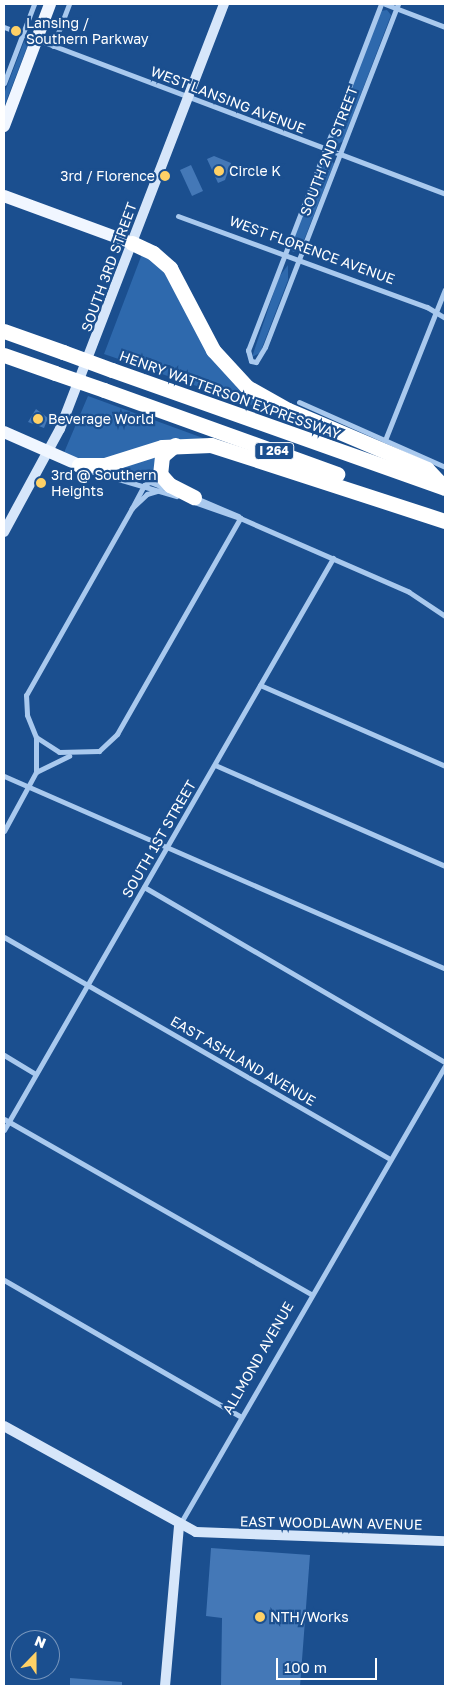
<!DOCTYPE html>
<style>
body{margin:0}
#map{position:relative;width:449px;height:1690px;overflow:hidden;background:#1b4f8f;font-family:"Golos Text",sans-serif}
div>[style]{position:absolute}
[style*='--x']{left:calc(var(--x)*1px);top:calc(var(--y)*1px);width:calc(var(--w)*1px);rotate:calc(var(--a)*1deg)}
.green>*{inset:0;background:#2e69ad}
.building>*{inset:0;background:#4478b7}
.street>*{height:5px;margin:-2.5px;padding:0 2.5px;transform-origin:2.5px;border-radius:2.5px;background:#a9c9ee}
.secondary>*{height:10px;margin:-5px;padding:0 5px;transform-origin:5px;border-radius:5px;background:#d6e6fa}
.primary>*{height:12px;margin:-6px;padding:0 6px;transform-origin:6px;border-radius:6px;background:#f0f6ff}
.highway>*{height:15px;margin:-7.5px;padding:0 7.5px;transform-origin:7.5px;border-radius:7.5px;background:#fff}
.highway-bridge>*{height:15px;margin:-7.5px;padding:0 7.5px;transform-origin:7.5px;border-radius:7.5px;background:#fff}
.dots>*{width:14px;height:14px;translate:-50% -50%;box-sizing:border-box;border:2px solid #1b4f8f;border-radius:50%}
span{translate:-50% -50%;white-space:nowrap;text-align:center;line-height:1.15;-webkit-text-stroke:4.5px #1b4f8f;paint-order:stroke}
.shield-label span{padding:1px 4px;background:#1b4f8f;border:1px solid;border-radius:4px;-webkit-text-stroke-width:0}
.shield-label{font-size:12px;color:#fff;font-weight:700}
.poi-label{font-size:14px;color:#fff}
.left{translate:0 -50%;text-align:left}
.right{translate:-100% -50%;text-align:right}
.street-label{font-size:14px;color:#fff}
.frame{position:absolute;inset:0;border:5px solid #fff;pointer-events:none}
.north{position:absolute;left:10px;top:1630px;width:50px;height:50px;box-sizing:border-box;background:#1b4f8f;border:1px solid #7695bc;border-radius:50%;rotate:22deg;font-size:14px;font-weight:700;line-height:20px;text-align:center;color:#fff}
.north::after{content:'';display:block;margin:auto;width:18px;height:22px;background:#ffd166;clip-path:polygon(50% 0,100% 100%,50% 72%,0 100%)}
.scale{position:absolute;left:276px;top:1658px;width:101px;height:22px;box-sizing:border-box;border:2px solid #fff;border-top:0;padding-left:6px;font-size:15px;line-height:18px;white-space:nowrap;color:#fff;-webkit-text-stroke:4px #1b4f8f;paint-order:stroke}
</style>
<div id="map">
<div class="green">
<i style="clip-path:polygon(387px 10px,391px 15px,343px 141px,335px 146px,331px 140px,380px 11px)"></i>
<i style="clip-path:polygon(25px 39px,27px 47px,4px 107px,4px 94px)"></i>
<i style="clip-path:polygon(329px 157px,334px 164px,300px 250px,293px 252px,290px 247px,324px 159px)"></i>
<i style="clip-path:polygon(142px 254px,160px 265px,207px 349px,315px 427px,104px 354px)"></i>
<i style="clip-path:polygon(288px 265px,288px 280px,260px 353px,252px 357px,279px 277px)"></i>
<i style="clip-path:polygon(88px 396px,203px 438px,215px 440px,113px 458px,82px 461px,63px 455px)"></i>
<i style="clip-path:polygon(156px 455px,158px 482px,114px 470px,136px 462px)"></i>
</div>
<div class="building">
<i style="clip-path:polygon(214px 156px,231px 163px,225px 180px,218px 183px,207px 159px)"></i>
<i style="clip-path:polygon(191px 165px,203px 191px,192px 196px,180px 170px)"></i>
<i style="clip-path:polygon(36px 409px,48px 418px,44px 428px,28px 422px)"></i>
<i style="clip-path:polygon(211px 1548px,310px 1555px,300px 1686px,221px 1686px,222px 1618px,206px 1616px)"></i>
<i style="clip-path:polygon(70px 1678px,122px 1682px,122px 1686px,70px 1686px)"></i>
</div>
<div class="street">
<i style="--x:381;--y:4;--w:371;--a:111"></i>
<i style="--x:248;--y:350;--w:11;--a:75"></i>
<i style="--x:251;--y:361;--w:5;--a:11"></i>
<i style="--x:256;--y:362;--w:17;--a:-59"></i>
<i style="--x:265;--y:347;--w:368;--a:-68.8"></i>
<i style="--x:385;--y:4;--w:64;--a:21"></i>
<i style="--x:4;--y:27;--w:472;--a:20.7"></i>
<i style="--x:53;--y:46;--w:45;--a:-69.1"></i>
<i style="--x:4;--y:83;--w:85;--a:-69.2"></i>
<i style="--x:178;--y:216;--w:265;--a:20.1"></i>
<i style="--x:427;--y:307;--w:21;--a:31"></i>
<i style="--x:299;--y:402;--w:160;--a:24"></i>
<i style="--x:385;--y:440;--w:162;--a:-68.3"></i>
<i style="--x:91;--y:471;--w:89;--a:16.4"></i>
<i style="--x:160;--y:490;--w:14;--a:163"></i>
<i style="--x:147;--y:494;--w:21;--a:137"></i>
<i style="--x:132;--y:508;--w:215;--a:119.5"></i>
<i style="--x:26;--y:695;--w:20;--a:87"></i>
<i style="--x:27;--y:715;--w:24;--a:68"></i>
<i style="--x:36;--y:737;--w:27;--a:33"></i>
<i style="--x:59;--y:752;--w:40;--a:-1.4"></i>
<i style="--x:99;--y:751;--w:25;--a:-43"></i>
<i style="--x:117;--y:734;--w:249;--a:-60.3"></i>
<i style="--x:196;--y:498;--w:46;--a:23.2"></i>
<i style="--x:191;--y:501;--w:52;--a:19.1"></i>
<i style="--x:240;--y:518;--w:184;--a:23.6"></i>
<i style="--x:409;--y:592;--w:43;--a:33.7"></i>
<i style="--x:132;--y:508;--w:26;--a:-62"></i>
<i style="--x:144;--y:485;--w:7;--a:-27"></i>
<i style="--x:150;--y:482;--w:17;--a:21"></i>
<i style="--x:260;--y:685;--w:202;--a:23.6"></i>
<i style="--x:215;--y:765;--w:251;--a:23.7"></i>
<i style="--x:36;--y:772;--w:37;--a:-26"></i>
<i style="--x:4;--y:776;--w:481;--a:23.6"></i>
<i style="--x:4;--y:831;--w:67;--a:-61.5"></i>
<i style="--x:36;--y:772;--w:35;--a:-90"></i>
<i style="--x:144;--y:887;--w:348;--a:30.2"></i>
<i style="--x:4;--y:937;--w:444;--a:29.9"></i>
<i style="--x:4;--y:1055;--w:37;--a:31"></i>
<i style="--x:4;--y:1119;--w:353;--a:29.7"></i>
<i style="--x:4;--y:1130;--w:660;--a:-60.09"></i>
<i style="--x:4;--y:1280;--w:272;--a:30"></i>
<i style="--x:180;--y:1524;--w:529;--a:-59.95"></i>
</div>
<div class="secondary">
<i style="--x:4;--y:532;--w:117;--a:-61.5"></i>
<i style="--x:60;--y:429;--w:456;--a:-68.9"></i>
<i style="--x:4;--y:1426;--w:219;--a:28.9"></i>
<i style="--x:196;--y:1532;--w:249;--a:2.1"></i>
<i style="--x:165;--y:1686;--w:160;--a:-85"></i>
</div>
<div class="primary">
<i style="--x:4;--y:126;--w:130;--a:-69.3"></i>
<i style="--x:4;--y:196;--w:136;--a:20.2"></i>
<i style="--x:4;--y:432;--w:82;--a:23.7"></i>
</div>
<div class="highway">
<i style="--x:132;--y:243;--w:23;--a:25"></i>
<i style="--x:153;--y:253;--w:23;--a:41"></i>
<i style="--x:170;--y:268;--w:93;--a:62.3"></i>
<i style="--x:213;--y:350;--w:50;--a:47.4"></i>
<i style="--x:247;--y:387;--w:47;--a:29.3"></i>
<i style="--x:288;--y:410;--w:151;--a:23"></i>
<i style="--x:427;--y:469;--w:26;--a:47"></i>
<i style="--x:4;--y:331;--w:63;--a:19.6"></i>
<i style="--x:4;--y:355;--w:54;--a:19.4"></i>
<i style="--x:112;--y:370;--w:350;--a:19.5"></i>
<i style="--x:104;--y:390;--w:248;--a:19.8"></i>
<i style="--x:175;--y:445;--w:17;--a:140"></i>
<i style="--x:162;--y:456;--w:18;--a:96"></i>
<i style="--x:160;--y:474;--w:15;--a:48"></i>
<i style="--x:170;--y:485;--w:27;--a:27"></i>
<i style="--x:79;--y:465;--w:26;--a:0"></i>
<i style="--x:105;--y:465;--w:60;--a:-17.5"></i>
<i style="--x:162;--y:447;--w:49;--a:-2.3"></i>
<i style="--x:211;--y:445;--w:246;--a:18"></i>
</div>
<div class="highway-bridge">
<i style="--x:63;--y:352;--w:52;--a:20.2"></i>
<i style="--x:55;--y:373;--w:52;--a:19.1"></i>
</div>
<div class="dots">
<i style="left:16px;top:31px;background:#ffd166"></i>
<i style="left:219px;top:171px;background:#ffd166"></i>
<i style="left:165px;top:176px;background:#ffd166"></i>
<i style="left:38px;top:419px;background:#ffd166"></i>
<i style="left:41px;top:483px;background:#ffd166"></i>
<i style="left:260px;top:1617px;background:#ffd166"></i>
</div>
<div class="shield-label">
<span style="left:274px;top:451px">I 264</span>
</div>
<div class="poi-label">
<span class="left" style="left:26px;top:31px">Lansing /<br>Southern Parkway</span>
<span class="left" style="left:229px;top:171px">Circle K</span>
<span class="right" style="left:155px;top:176px">3rd / Florence</span>
<span class="left" style="left:48px;top:419px">Beverage World</span>
<span class="left" style="left:51px;top:483px">3rd @ Southern<br>Heights</span>
<span class="left" style="left:270px;top:1617px">NTH/Works</span>
</div>
<div class="street-label">
<span style="left:228px;top:100px;rotate:21deg">WEST LANSING AVENUE</span>
<span style="left:329px;top:151px;rotate:-69deg">SOUTH 2ND STREET</span>
<span style="left:312px;top:250px;rotate:20deg">WEST FLORENCE AVENUE</span>
<span style="left:109px;top:267px;rotate:-70deg">SOUTH 3RD STREET</span>
<span style="left:230px;top:395px;rotate:20deg">HENRY WATTERSON EXPRESSWAY</span>
<span style="left:159px;top:839px;rotate:-60deg">SOUTH 1ST STREET</span>
<span style="left:243px;top:1061px;rotate:30deg">EAST ASHLAND AVENUE</span>
<span style="left:258px;top:1358px;rotate:-60deg">ALLMOND AVENUE</span>
<span style="left:331px;top:1523px;rotate:1deg">EAST WOODLAWN AVENUE</span>
</div>
<div class="frame"></div>
<div class="north">N</div>
<div class="scale">100 m</div>
</div>
